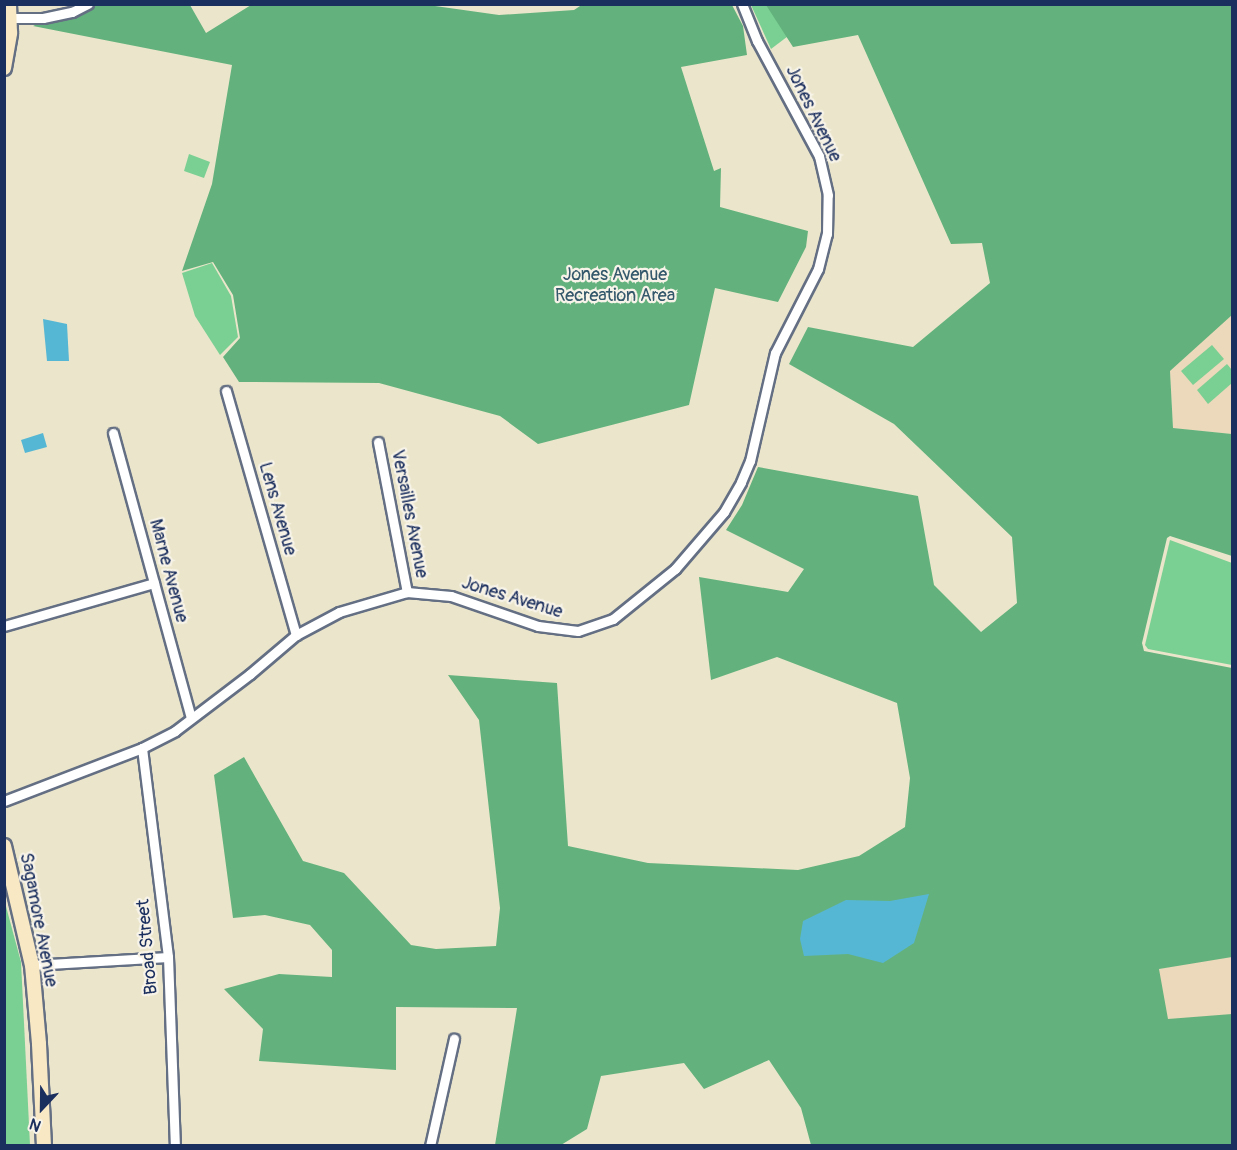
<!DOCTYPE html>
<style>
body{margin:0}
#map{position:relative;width:1237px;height:1150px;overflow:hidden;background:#ebe6cb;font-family:Pangolin,sans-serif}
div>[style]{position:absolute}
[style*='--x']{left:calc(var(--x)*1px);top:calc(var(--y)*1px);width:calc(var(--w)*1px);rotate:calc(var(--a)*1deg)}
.built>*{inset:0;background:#ecd8ba}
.green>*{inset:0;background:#7acf93}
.forest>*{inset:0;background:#63b27d}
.water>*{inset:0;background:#56b7d4}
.roads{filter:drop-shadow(2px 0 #646f84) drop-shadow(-2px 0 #646f84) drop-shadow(0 2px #646f84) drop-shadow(0 -2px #646f84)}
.minor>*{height:9px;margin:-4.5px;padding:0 4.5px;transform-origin:4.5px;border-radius:4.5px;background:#fff}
.secondary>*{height:14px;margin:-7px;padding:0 7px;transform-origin:7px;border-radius:7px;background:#f8e8c3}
span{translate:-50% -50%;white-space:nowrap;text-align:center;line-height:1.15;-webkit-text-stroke:4.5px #f7f3e8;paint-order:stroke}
.street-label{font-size:18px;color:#1b2f5e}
.park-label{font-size:18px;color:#33576b}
.frame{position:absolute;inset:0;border:6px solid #1b2f5e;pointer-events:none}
.north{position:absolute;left:12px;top:1078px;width:60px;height:60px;-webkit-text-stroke:4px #f7f3e8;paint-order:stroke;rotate:202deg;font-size:16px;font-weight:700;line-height:24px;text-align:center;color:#1b2f5e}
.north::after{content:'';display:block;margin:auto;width:21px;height:27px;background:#1b2f5e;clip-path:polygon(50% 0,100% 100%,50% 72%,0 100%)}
</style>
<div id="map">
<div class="built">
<i style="clip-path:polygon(1232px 314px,1232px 434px,1173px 428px,1170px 371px)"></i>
<i style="clip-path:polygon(1232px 952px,1232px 1021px,1164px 1026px,1155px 965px)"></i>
</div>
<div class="green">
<i style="clip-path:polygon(751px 5px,829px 5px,771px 49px)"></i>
<i style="clip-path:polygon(189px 154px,210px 162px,204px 178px,184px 171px)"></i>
<i style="clip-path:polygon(212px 263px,231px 296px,238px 337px,220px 355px,195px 316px,182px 273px)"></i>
<i style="clip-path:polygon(1212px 345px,1224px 359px,1193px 385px,1181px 371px)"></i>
<i style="clip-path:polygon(1227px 364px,1232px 370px,1232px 383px,1208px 404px,1197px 390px)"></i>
<i style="clip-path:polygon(1170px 540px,1232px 563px,1232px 665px,1148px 649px,1145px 645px)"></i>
<i style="clip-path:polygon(4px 899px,21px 962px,30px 1145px,5px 1145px)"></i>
</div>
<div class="forest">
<i style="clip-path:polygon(80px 4px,190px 5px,206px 33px,251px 5px,428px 5px,499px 15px,574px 10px,583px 4px,732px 5px,743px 26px,747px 55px,681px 67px,714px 171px,721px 168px,720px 207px,808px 231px,806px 247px,778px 302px,715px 288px,689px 405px,538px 444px,500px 416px,379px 383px,239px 382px,223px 357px,240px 338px,233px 295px,213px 262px,182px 271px,212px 184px,232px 65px,33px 26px)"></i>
<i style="clip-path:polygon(766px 5px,1232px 5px,1232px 315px,1170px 371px,1173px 428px,1232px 434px,1232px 556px,1170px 536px,1167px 538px,1142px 643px,1144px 651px,1232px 668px,1232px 957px,1159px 969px,1168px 1019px,1232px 1014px,1232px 1145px,811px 1145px,801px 1108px,769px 1060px,704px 1089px,684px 1063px,601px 1076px,587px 1129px,561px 1145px,495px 1145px,517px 1008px,396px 1007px,396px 1070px,259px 1061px,263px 1029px,224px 989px,279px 974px,332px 977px,332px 950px,310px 925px,265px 915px,233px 918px,214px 775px,244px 757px,303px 861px,344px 873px,411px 945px,436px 949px,496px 946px,500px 908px,479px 720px,448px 675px,557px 683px,568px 846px,648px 863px,798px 870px,859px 856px,905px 827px,910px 778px,897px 703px,777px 657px,711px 680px,699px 577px,788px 592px,804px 569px,726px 530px,742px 505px,758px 467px,918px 496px,934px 585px,981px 632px,1017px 603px,1012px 537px,894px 424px,789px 364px,808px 327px,913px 347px,990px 283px,982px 243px,951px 244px,858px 35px,793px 47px)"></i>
</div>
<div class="water">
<i style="clip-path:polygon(43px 319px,67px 324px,69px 361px,47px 361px)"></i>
<i style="clip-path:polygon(43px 433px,47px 447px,25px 453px,21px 440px)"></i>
<i style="clip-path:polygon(929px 894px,914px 943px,883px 963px,848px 954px,804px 956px,800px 939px,803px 921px,846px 900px,890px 901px)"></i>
</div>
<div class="roads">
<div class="minor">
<i style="--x:10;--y:18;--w:33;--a:0"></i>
<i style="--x:43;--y:18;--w:30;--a:-12"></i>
<i style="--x:72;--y:12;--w:18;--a:-27"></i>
<i style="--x:226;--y:391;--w:254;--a:74"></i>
<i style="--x:113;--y:433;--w:295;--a:74.7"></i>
<i style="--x:378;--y:442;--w:153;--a:79.1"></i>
<i style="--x:4;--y:626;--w:156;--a:-16"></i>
<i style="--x:142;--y:748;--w:211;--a:82.9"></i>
<i style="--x:168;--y:957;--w:189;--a:87.9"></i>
<i style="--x:4;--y:801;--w:148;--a:-21"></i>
<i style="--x:142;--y:748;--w:37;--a:-27"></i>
<i style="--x:175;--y:731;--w:94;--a:-37.2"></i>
<i style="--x:250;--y:674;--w:60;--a:-40.3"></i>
<i style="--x:296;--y:635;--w:49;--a:-28.1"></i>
<i style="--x:339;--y:612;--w:71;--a:-16.4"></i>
<i style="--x:407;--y:592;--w:44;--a:5.2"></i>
<i style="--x:451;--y:596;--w:92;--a:19"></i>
<i style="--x:538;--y:626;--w:40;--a:7.1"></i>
<i style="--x:578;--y:631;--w:37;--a:-19"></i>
<i style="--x:613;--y:619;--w:80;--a:-38.9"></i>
<i style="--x:675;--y:569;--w:75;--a:-49.3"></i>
<i style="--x:724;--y:512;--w:34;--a:-60"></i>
<i style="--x:741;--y:482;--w:23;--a:-67"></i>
<i style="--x:750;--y:461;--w:111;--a:-77"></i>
<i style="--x:775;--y:353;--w:94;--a:-62.9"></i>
<i style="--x:818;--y:269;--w:36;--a:-76"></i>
<i style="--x:827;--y:234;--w:39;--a:-89"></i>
<i style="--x:828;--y:195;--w:40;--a:-103"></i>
<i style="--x:819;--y:156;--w:131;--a:-118.3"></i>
<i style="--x:757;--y:41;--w:40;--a:-112"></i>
<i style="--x:32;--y:965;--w:136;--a:-3.4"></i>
<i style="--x:430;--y:1146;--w:110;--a:-77.4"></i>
</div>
<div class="secondary">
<i style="--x:4;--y:68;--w:36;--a:-80"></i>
<i style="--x:10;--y:33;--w:29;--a:-92"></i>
<i style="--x:4;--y:846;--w:122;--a:76.8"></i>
<i style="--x:32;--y:965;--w:79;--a:84.9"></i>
<i style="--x:39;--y:1044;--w:102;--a:87.2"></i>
</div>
</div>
<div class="street-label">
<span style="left:813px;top:114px;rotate:64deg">Jones Avenue</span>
<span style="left:277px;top:509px;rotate:74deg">Lens Avenue</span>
<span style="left:409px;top:514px;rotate:79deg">Versailles Avenue</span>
<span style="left:168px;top:571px;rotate:75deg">Marne Avenue</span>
<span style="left:512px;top:598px;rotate:17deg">Jones Avenue</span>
<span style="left:38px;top:920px;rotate:79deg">Sagamore Avenue</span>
<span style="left:148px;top:947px;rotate:-95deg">Broad Street</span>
</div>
<div class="park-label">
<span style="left:615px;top:286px">Jones Avenue<br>Recreation Area</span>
</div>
<div class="frame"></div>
<div class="north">N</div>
</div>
